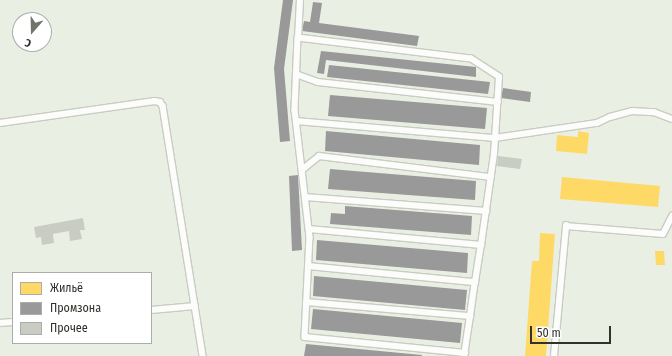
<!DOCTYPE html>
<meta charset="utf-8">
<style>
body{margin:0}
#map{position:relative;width:672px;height:356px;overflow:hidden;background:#eaefe4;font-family:"Fira Sans Condensed",sans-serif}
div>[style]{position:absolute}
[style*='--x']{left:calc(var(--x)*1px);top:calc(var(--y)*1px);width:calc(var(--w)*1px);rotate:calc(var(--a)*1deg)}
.homes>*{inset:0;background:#ffd966}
.industry>*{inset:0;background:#999}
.building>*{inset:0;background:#c8ccc3}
.roads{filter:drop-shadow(1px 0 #c8ccc3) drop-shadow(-1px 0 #c8ccc3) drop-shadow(0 1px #c8ccc3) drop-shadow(0 -1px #c8ccc3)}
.lane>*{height:5.5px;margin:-2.75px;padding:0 2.75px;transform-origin:2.75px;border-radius:2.75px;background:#fcfdfb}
span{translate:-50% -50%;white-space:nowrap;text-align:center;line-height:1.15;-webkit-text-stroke:4px #fff;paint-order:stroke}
.legend{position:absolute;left:12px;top:272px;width:140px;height:72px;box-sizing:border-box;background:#fff;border:1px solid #acadaa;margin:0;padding:5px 7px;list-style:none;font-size:12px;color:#2f332b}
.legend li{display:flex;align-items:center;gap:8px;height:20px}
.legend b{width:20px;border:1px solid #acadaa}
.north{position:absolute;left:12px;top:12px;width:40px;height:40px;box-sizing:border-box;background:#fff;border:1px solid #acadaa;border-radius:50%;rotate:200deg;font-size:11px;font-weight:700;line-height:16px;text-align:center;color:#2f332b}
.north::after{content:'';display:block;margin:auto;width:14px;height:18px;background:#70756c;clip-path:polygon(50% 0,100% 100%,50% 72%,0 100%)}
.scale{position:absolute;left:530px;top:326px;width:81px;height:18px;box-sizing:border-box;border:2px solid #2f332b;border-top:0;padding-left:5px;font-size:12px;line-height:14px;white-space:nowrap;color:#2f332b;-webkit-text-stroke:3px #fff;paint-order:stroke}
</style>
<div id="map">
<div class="homes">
<i style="clip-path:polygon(578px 131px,589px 133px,587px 154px,556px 151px,557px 135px,578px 137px)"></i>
<i style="clip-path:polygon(562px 177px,660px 186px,658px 207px,560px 199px)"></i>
<i style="clip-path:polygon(540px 233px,555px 234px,546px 356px,525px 356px,532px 261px,539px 261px)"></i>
<i style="clip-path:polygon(655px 251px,664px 251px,665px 265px,656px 265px)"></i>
</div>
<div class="industry">
<i style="clip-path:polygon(283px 0,293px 0,284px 69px,290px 141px,280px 142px,274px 68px)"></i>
<i style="clip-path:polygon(313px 2px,322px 3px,319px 23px,419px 36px,417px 46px,302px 31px,304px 21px,310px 22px)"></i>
<i style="clip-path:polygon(321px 51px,476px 67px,476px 77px,326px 60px,324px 74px,317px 73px)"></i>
<i style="clip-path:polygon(329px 65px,490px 82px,488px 94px,327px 77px)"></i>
<i style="clip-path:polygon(503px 88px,531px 92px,530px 102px,501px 98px)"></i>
<i style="clip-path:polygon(330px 95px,487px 108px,485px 129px,328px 116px)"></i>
<i style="clip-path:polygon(326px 131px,480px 145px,479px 165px,325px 151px)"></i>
<i style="clip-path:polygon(330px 169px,476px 181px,475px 200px,328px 189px)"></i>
<i style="clip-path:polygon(298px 175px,302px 250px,292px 251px,289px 176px)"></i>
<i style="clip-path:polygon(345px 206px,472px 216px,471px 235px,330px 224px,331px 213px,345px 214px)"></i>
<i style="clip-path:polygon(317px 240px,468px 253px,467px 273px,316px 260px)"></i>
<i style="clip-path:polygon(314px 276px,467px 290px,465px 310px,313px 296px)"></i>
<i style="clip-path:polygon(313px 309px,462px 323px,460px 343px,311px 329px)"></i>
<i style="clip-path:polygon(306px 344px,422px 355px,422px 356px,304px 356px)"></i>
</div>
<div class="building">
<i style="clip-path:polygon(498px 156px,522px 159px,520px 169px,497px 166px)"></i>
<i style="clip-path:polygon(83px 218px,85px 230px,80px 230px,82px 239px,70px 241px,69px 231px,53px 234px,54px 243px,42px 245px,41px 237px,36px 238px,34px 227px)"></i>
</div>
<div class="roads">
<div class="lane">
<i style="--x:298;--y:38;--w:38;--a:-87"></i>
<i style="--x:296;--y:74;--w:23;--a:20"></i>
<i style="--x:318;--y:82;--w:181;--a:6.3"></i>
<i style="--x:296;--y:121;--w:200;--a:4.9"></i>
<i style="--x:495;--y:138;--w:103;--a:-8.4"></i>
<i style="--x:597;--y:123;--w:14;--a:-25"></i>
<i style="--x:610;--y:117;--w:23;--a:-15"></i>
<i style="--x:632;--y:111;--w:22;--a:3"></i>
<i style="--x:654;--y:112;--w:19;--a:21"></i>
<i style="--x:0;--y:123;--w:156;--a:-8.1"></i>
<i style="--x:154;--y:101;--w:6;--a:9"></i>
<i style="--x:160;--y:102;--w:5;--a:53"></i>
<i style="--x:163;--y:106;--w:253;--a:80.9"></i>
<i style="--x:302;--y:170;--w:22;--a:-39"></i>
<i style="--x:319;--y:156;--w:173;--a:7"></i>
<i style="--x:305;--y:197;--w:182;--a:4.4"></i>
<i style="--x:309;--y:229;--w:173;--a:5.3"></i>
<i style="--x:308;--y:266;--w:168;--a:5.5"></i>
<i style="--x:306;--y:302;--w:165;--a:4.9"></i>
<i style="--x:151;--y:310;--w:44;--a:-5.2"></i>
<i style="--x:0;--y:323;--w:13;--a:-4"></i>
<i style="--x:464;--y:356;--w:40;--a:-81.5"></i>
<i style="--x:470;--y:316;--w:34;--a:-82"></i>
<i style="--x:475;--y:282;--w:37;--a:-81"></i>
<i style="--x:481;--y:245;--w:92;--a:-81.9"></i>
<i style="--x:494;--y:154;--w:77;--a:-86.3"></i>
<i style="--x:499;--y:77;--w:33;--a:-147"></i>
<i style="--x:471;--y:59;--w:174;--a:-173.1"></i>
<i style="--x:298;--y:38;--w:72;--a:92.4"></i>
<i style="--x:295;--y:110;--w:128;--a:83.3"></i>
<i style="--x:310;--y:237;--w:100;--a:92.9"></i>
<i style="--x:305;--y:337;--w:161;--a:5.7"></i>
<i style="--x:554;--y:356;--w:131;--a:-84.7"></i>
<i style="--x:566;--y:226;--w:97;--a:4.7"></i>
<i style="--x:663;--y:234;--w:20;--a:-63"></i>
</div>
</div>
<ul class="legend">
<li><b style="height:11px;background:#ffd966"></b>Жильё</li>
<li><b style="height:11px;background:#999"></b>Промзона</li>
<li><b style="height:11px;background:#c8ccc3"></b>Прочее</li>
</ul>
<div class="north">С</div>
<div class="scale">50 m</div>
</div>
